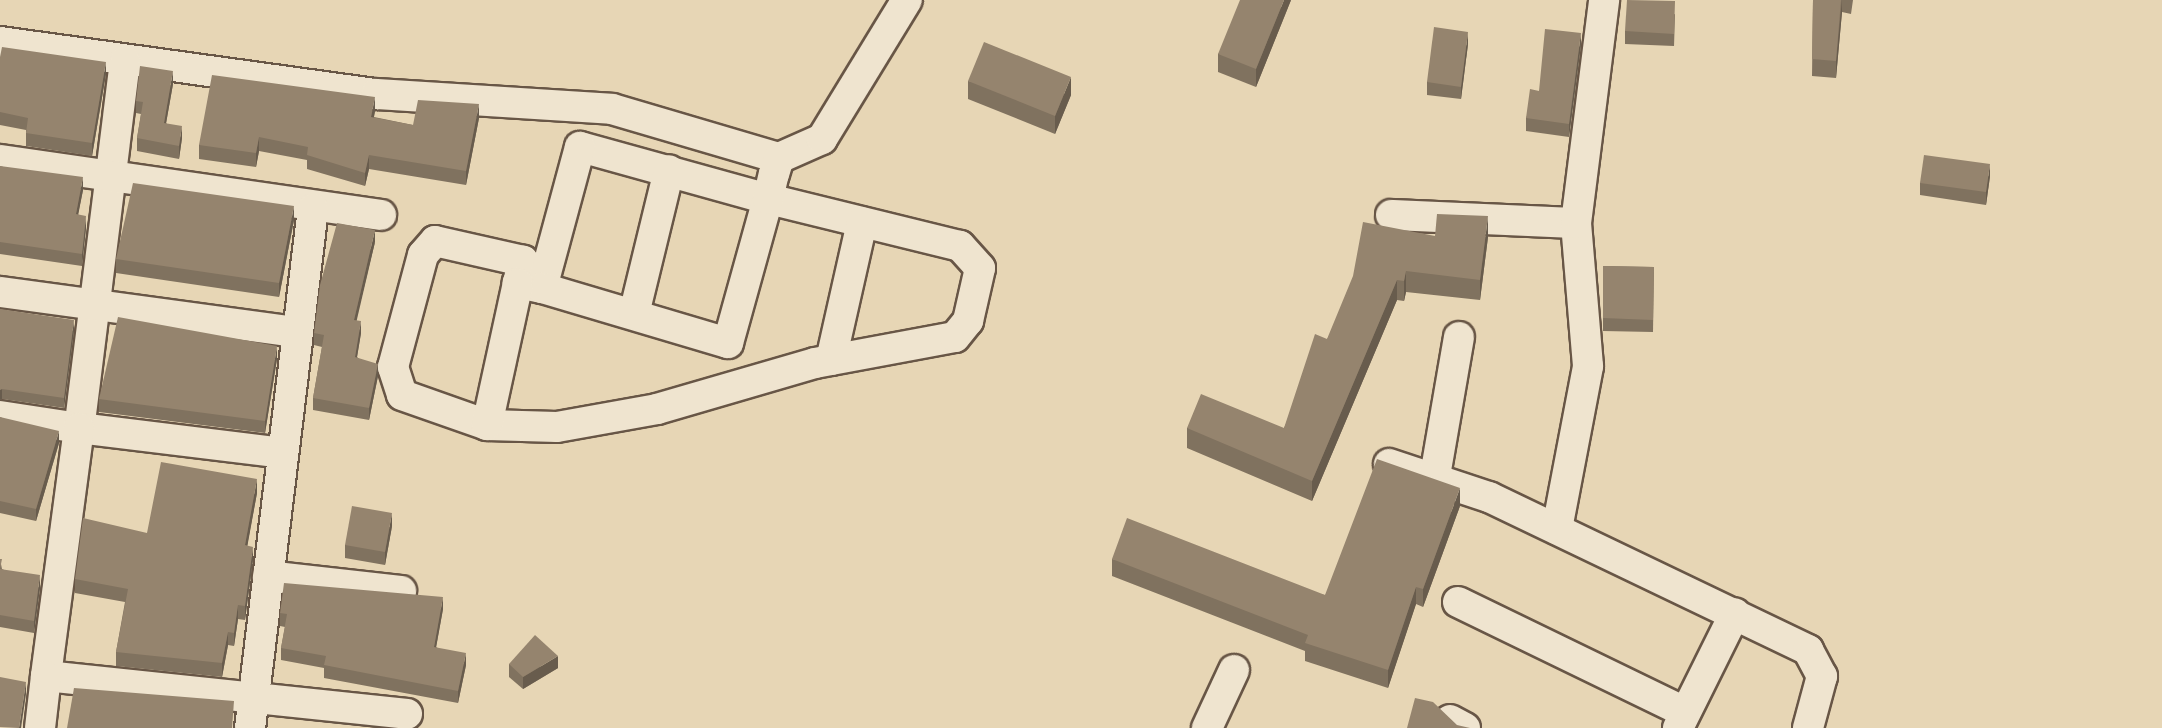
<!DOCTYPE html>
<style>
body{margin:0}
#map{position:relative;width:2162px;height:728px;overflow:hidden;background:#e7d6b5;font-family:"IM FELL Great Primer",serif}
div>[style]{position:absolute}
[style*='--x']{left:calc(var(--x)*1px);top:calc(var(--y)*1px);width:calc(var(--w)*1px);rotate:calc(var(--a)*1deg)}
.roads{filter:drop-shadow(2px 0 #685646) drop-shadow(-2px 0 #685646) drop-shadow(0 2px #685646) drop-shadow(0 -2px #685646)}
.street>*{height:30px;margin:-15px;padding:0 15px;transform-origin:15px;border-radius:15px;background:#efe4cf}
.wall>*{inset:0;background:#80725f}
.shaded-wall>*{inset:0;background:#685c4d}
.building>*{inset:0;background:#95846e}
span{translate:-50% -50%;white-space:nowrap;text-align:center;line-height:1.15;-webkit-text-stroke:6px #efe4cf;paint-order:stroke}
</style>
<div id="map">
<div class="roads">
<div class="street">
<i style="--x:0;--y:42;--w:380;--a:7.9"></i>
<i style="--x:376;--y:94;--w:236;--a:3.6"></i>
<i style="--x:612;--y:109;--w:174;--a:16.4"></i>
<i style="--x:779;--y:158;--w:47;--a:-23.8"></i>
<i style="--x:822;--y:139;--w:163;--a:-58.6"></i>
<i style="--x:125;--y:61;--w:370;--a:97.1"></i>
<i style="--x:79;--y:428;--w:205;--a:7"></i>
<i style="--x:0;--y:160;--w:385;--a:8.2"></i>
<i style="--x:1391;--y:215;--w:185;--a:2.5"></i>
<i style="--x:542;--y:288;--w:25;--a:-168"></i>
<i style="--x:518;--y:283;--w:23;--a:-77"></i>
<i style="--x:523;--y:261;--w:90;--a:-167.2"></i>
<i style="--x:435;--y:241;--w:18;--a:131"></i>
<i style="--x:423;--y:255;--w:116;--a:105"></i>
<i style="--x:393;--y:367;--w:29;--a:72"></i>
<i style="--x:402;--y:395;--w:90;--a:19.4"></i>
<i style="--x:487;--y:425;--w:70;--a:1.6"></i>
<i style="--x:557;--y:427;--w:102;--a:-10.2"></i>
<i style="--x:657;--y:409;--w:165;--a:-16.2"></i>
<i style="--x:815;--y:363;--w:142;--a:-10.5"></i>
<i style="--x:955;--y:337;--w:21;--a:-51"></i>
<i style="--x:968;--y:321;--w:54;--a:-77.2"></i>
<i style="--x:980;--y:268;--w:30;--a:-132"></i>
<i style="--x:960;--y:246;--w:198;--a:-166.2"></i>
<i style="--x:768;--y:199;--w:195;--a:-164.5"></i>
<i style="--x:580;--y:147;--w:146;--a:105.1"></i>
<i style="--x:542;--y:288;--w:194;--a:16.5"></i>
<i style="--x:728;--y:343;--w:149;--a:-74.5"></i>
<i style="--x:768;--y:199;--w:26;--a:-77"></i>
<i style="--x:774;--y:174;--w:17;--a:-73"></i>
<i style="--x:0;--y:292;--w:297;--a:7.7"></i>
<i style="--x:634;--y:314;--w:148;--a:-76.3"></i>
<i style="--x:831;--y:360;--w:141;--a:-77.3"></i>
<i style="--x:0;--y:416;--w:80;--a:8.6"></i>
<i style="--x:79;--y:428;--w:250;--a:97.6"></i>
<i style="--x:46;--y:676;--w:363;--a:6"></i>
<i style="--x:487;--y:425;--w:145;--a:-77.7"></i>
<i style="--x:1389;--y:464;--w:105;--a:18.3"></i>
<i style="--x:1489;--y:497;--w:354;--a:25.6"></i>
<i style="--x:1808;--y:650;--w:30;--a:62"></i>
<i style="--x:1822;--y:676;--w:54;--a:105.1"></i>
<i style="--x:1435;--y:476;--w:141;--a:-80.2"></i>
<i style="--x:1557;--y:529;--w:166;--a:-79.2"></i>
<i style="--x:1588;--y:366;--w:144;--a:-94.8"></i>
<i style="--x:1576;--y:223;--w:225;--a:-82.8"></i>
<i style="--x:268;--y:576;--w:134;--a:6.4"></i>
<i style="--x:1458;--y:602;--w:252;--a:25.9"></i>
<i style="--x:1450;--y:720;--w:17;--a:28"></i>
<i style="--x:40;--y:728;--w:52;--a:-83.4"></i>
<i style="--x:250;--y:728;--w:523;--a:-83.08"></i>
<i style="--x:1207;--y:728;--w:64;--a:-65"></i>
<i style="--x:1678;--y:728;--w:128;--a:-63.6"></i>
</div>
</div>
<div class="wall">
<i style="clip-path:polygon(1291px 0,1256px 87px,1218px 72px,1218px 54px)"></i>
<i style="clip-path:polygon(1813px 0,1853px 0,1851px 14px,1842px 12px,1836px 78px,1812px 76px)"></i>
<i style="clip-path:polygon(1675px 14px,1674px 46px,1625px 44px,1625px 31px)"></i>
<i style="clip-path:polygon(1468px 44px,1461px 99px,1427px 95px,1427px 82px)"></i>
<i style="clip-path:polygon(1581px 45px,1569px 137px,1526px 131px,1526px 118px,1539px 91px)"></i>
<i style="clip-path:polygon(0 57px,106px 74px,92px 156px,26px 146px,26px 130px,0 125px)"></i>
<i style="clip-path:polygon(968px 81px,1071px 95px,1055px 134px,968px 99px)"></i>
<i style="clip-path:polygon(173px 84px,166px 123px,182px 138px,179px 159px,137px 151px,137px 138px,141px 114px,136px 113px,136px 101px)"></i>
<i style="clip-path:polygon(375px 111px,374px 117px,413px 125px,479px 118px,466px 185px,369px 169px,365px 186px,307px 169px,307px 160px,259px 151px,256px 167px,199px 159px,199px 145px)"></i>
<i style="clip-path:polygon(0 166px,83px 190px,78px 214px,86px 228px,82px 266px,0 254px)"></i>
<i style="clip-path:polygon(1990px 176px,1986px 205px,1920px 195px,1920px 183px)"></i>
<i style="clip-path:polygon(294px 220px,279px 297px,116px 273px,116px 259px)"></i>
<i style="clip-path:polygon(1435px 236px,1488px 237px,1480px 300px,1406px 292px,1404px 301px,1397px 300px,1312px 501px,1187px 448px,1187px 428px,1284px 428px,1327px 339px)"></i>
<i style="clip-path:polygon(375px 242px,356px 320px,361px 333px,357px 357px,378px 376px,369px 420px,313px 410px,313px 398px,322px 347px,314px 345px,314px 333px)"></i>
<i style="clip-path:polygon(1603px 266px,1654px 267px,1653px 332px,1603px 331px)"></i>
<i style="clip-path:polygon(0 309px,74px 331px,64px 408px,2px 399px,0 400px)"></i>
<i style="clip-path:polygon(277px 359px,265px 433px,99px 412px,99px 399px)"></i>
<i style="clip-path:polygon(0 417px,59px 443px,36px 521px,0 513px)"></i>
<i style="clip-path:polygon(257px 493px,247px 546px,253px 560px,245px 620px,238px 619px,234px 646px,228px 645px,222px 677px,116px 666px,116px 652px,125px 602px,75px 593px,75px 579px,147px 533px)"></i>
<i style="clip-path:polygon(1460px 506px,1423px 607px,1416px 604px,1388px 688px,1305px 661px,1305px 651px,1112px 576px,1112px 559px,1325px 595px)"></i>
<i style="clip-path:polygon(392px 526px,385px 565px,345px 558px,345px 545px)"></i>
<i style="clip-path:polygon(0 559px,2px 569px,40px 588px,34px 633px,0 627px)"></i>
<i style="clip-path:polygon(443px 609px,436px 647px,466px 665px,458px 703px,324px 678px,324px 668px,281px 660px,281px 648px,285px 627px,280px 626px,280px 613px)"></i>
<i style="clip-path:polygon(509px 664px,558px 668px,523px 689px,509px 677px)"></i>
</div>
<div class="shaded-wall">
<i style="clip-path:polygon(1284px 0,1291px 0,1256px 87px,1256px 69px)"></i>
<i style="clip-path:polygon(1842px 0,1842px 12px,1836px 78px,1836px 61px)"></i>
<i style="clip-path:polygon(1468px 32px,1468px 44px,1461px 99px,1461px 87px)"></i>
<i style="clip-path:polygon(1581px 33px,1581px 45px,1569px 137px,1569px 124px)"></i>
<i style="clip-path:polygon(106px 62px,106px 74px,92px 156px,92px 143px)"></i>
<i style="clip-path:polygon(173px 71px,173px 84px,164px 135px,164px 123px)"></i>
<i style="clip-path:polygon(1071px 77px,1071px 95px,1055px 134px,1055px 116px)"></i>
<i style="clip-path:polygon(375px 97px,375px 111px,371px 131px,371px 117px)"></i>
<i style="clip-path:polygon(479px 104px,479px 118px,466px 185px,466px 171px)"></i>
<i style="clip-path:polygon(182px 126px,182px 138px,179px 159px,179px 146px)"></i>
<i style="clip-path:polygon(259px 137px,259px 151px,256px 167px,256px 153px)"></i>
<i style="clip-path:polygon(369px 155px,369px 169px,365px 186px,365px 173px)"></i>
<i style="clip-path:polygon(1990px 164px,1990px 176px,1986px 205px,1986px 192px)"></i>
<i style="clip-path:polygon(83px 177px,83px 190px,76px 226px,76px 214px)"></i>
<i style="clip-path:polygon(294px 206px,294px 220px,279px 297px,279px 283px)"></i>
<i style="clip-path:polygon(86px 216px,86px 228px,82px 266px,82px 254px)"></i>
<i style="clip-path:polygon(1488px 216px,1488px 237px,1480px 300px,1480px 280px)"></i>
<i style="clip-path:polygon(375px 230px,375px 242px,354px 332px,354px 320px)"></i>
<i style="clip-path:polygon(1406px 271px,1406px 292px,1404px 301px,1404px 281px)"></i>
<i style="clip-path:polygon(1397px 280px,1397px 300px,1312px 501px,1312px 481px)"></i>
<i style="clip-path:polygon(74px 320px,74px 331px,64px 408px,64px 398px)"></i>
<i style="clip-path:polygon(361px 321px,361px 333px,355px 369px,355px 357px)"></i>
<i style="clip-path:polygon(277px 346px,277px 359px,265px 433px,265px 421px)"></i>
<i style="clip-path:polygon(378px 364px,378px 376px,369px 420px,369px 408px)"></i>
<i style="clip-path:polygon(2px 389px,2px 399px,0 400px,0 390px)"></i>
<i style="clip-path:polygon(59px 431px,59px 443px,36px 521px,36px 509px)"></i>
<i style="clip-path:polygon(257px 479px,257px 493px,245px 559px,245px 545px)"></i>
<i style="clip-path:polygon(1460px 488px,1460px 506px,1423px 607px,1423px 589px)"></i>
<i style="clip-path:polygon(392px 513px,392px 526px,385px 565px,385px 552px)"></i>
<i style="clip-path:polygon(253px 547px,253px 560px,245px 620px,245px 606px)"></i>
<i style="clip-path:polygon(40px 575px,40px 588px,34px 633px,34px 621px)"></i>
<i style="clip-path:polygon(1416px 587px,1416px 604px,1388px 688px,1388px 670px)"></i>
<i style="clip-path:polygon(443px 597px,443px 609px,434px 659px,434px 647px)"></i>
<i style="clip-path:polygon(238px 605px,238px 619px,234px 646px,234px 633px)"></i>
<i style="clip-path:polygon(228px 632px,228px 645px,222px 677px,222px 663px)"></i>
<i style="clip-path:polygon(466px 653px,466px 665px,458px 703px,458px 691px)"></i>
<i style="clip-path:polygon(558px 656px,558px 668px,523px 689px,523px 677px)"></i>
<i style="clip-path:polygon(26px 682px,26px 694px,21px 728px,19px 728px)"></i>
</div>
<div class="building">
<i style="clip-path:polygon(1240px 0,1284px 0,1256px 69px,1218px 54px)"></i>
<i style="clip-path:polygon(1627px 0,1675px 1px,1674px 34px,1625px 31px)"></i>
<i style="clip-path:polygon(1813px 0,1841px 0,1836px 61px,1812px 59px)"></i>
<i style="clip-path:polygon(1434px 27px,1468px 32px,1461px 87px,1427px 82px)"></i>
<i style="clip-path:polygon(1545px 29px,1581px 33px,1569px 124px,1526px 118px,1530px 89px,1539px 91px)"></i>
<i style="clip-path:polygon(984px 42px,1071px 77px,1055px 116px,968px 81px)"></i>
<i style="clip-path:polygon(2px 47px,106px 62px,92px 143px,26px 133px,28px 118px,0 112px,0 57px)"></i>
<i style="clip-path:polygon(140px 66px,173px 71px,164px 123px,182px 126px,179px 146px,137px 138px,143px 102px,136px 101px)"></i>
<i style="clip-path:polygon(212px 75px,375px 97px,371px 117px,413px 125px,418px 100px,479px 104px,466px 171px,369px 155px,365px 173px,307px 155px,308px 147px,259px 137px,256px 153px,199px 145px)"></i>
<i style="clip-path:polygon(1924px 155px,1990px 164px,1986px 192px,1920px 183px)"></i>
<i style="clip-path:polygon(0 166px,83px 177px,76px 214px,86px 216px,82px 254px,0 242px)"></i>
<i style="clip-path:polygon(133px 183px,294px 206px,279px 283px,116px 259px)"></i>
<i style="clip-path:polygon(1437px 214px,1488px 216px,1480px 280px,1406px 271px,1404px 281px,1397px 280px,1312px 481px,1187px 428px,1201px 394px,1284px 428px,1315px 334px,1327px 339px,1353px 276px,1363px 222px,1435px 236px)"></i>
<i style="clip-path:polygon(337px 223px,375px 230px,354px 320px,361px 321px,355px 357px,378px 364px,369px 408px,313px 398px,324px 335px,314px 333px,320px 285px)"></i>
<i style="clip-path:polygon(1603px 266px,1654px 267px,1653px 320px,1603px 318px)"></i>
<i style="clip-path:polygon(0 309px,74px 320px,64px 398px,2px 389px,0 390px)"></i>
<i style="clip-path:polygon(118px 317px,277px 346px,265px 421px,99px 399px)"></i>
<i style="clip-path:polygon(0 417px,59px 431px,36px 509px,0 501px)"></i>
<i style="clip-path:polygon(1377px 459px,1460px 488px,1423px 589px,1416px 587px,1388px 670px,1305px 643px,1308px 635px,1112px 559px,1127px 518px,1325px 595px)"></i>
<i style="clip-path:polygon(161px 462px,257px 479px,245px 545px,253px 547px,245px 606px,238px 605px,234px 633px,228px 632px,222px 663px,116px 652px,128px 589px,75px 579px,83px 518px,147px 533px)"></i>
<i style="clip-path:polygon(352px 506px,392px 513px,385px 552px,345px 545px)"></i>
<i style="clip-path:polygon(0 559px,2px 559px,0 569px,40px 575px,34px 621px,0 615px)"></i>
<i style="clip-path:polygon(284px 583px,443px 597px,434px 647px,466px 653px,458px 691px,324px 665px,326px 656px,281px 648px,287px 614px,280px 613px)"></i>
<i style="clip-path:polygon(535px 635px,558px 656px,523px 677px,509px 664px)"></i>
<i style="clip-path:polygon(0 677px,26px 682px,19px 728px,0 727px)"></i>
<i style="clip-path:polygon(74px 688px,234px 701px,232px 728px,67px 728px)"></i>
<i style="clip-path:polygon(1415px 698px,1433px 702px,1457px 725px,1470px 728px,1407px 728px)"></i>
</div>
</div>
